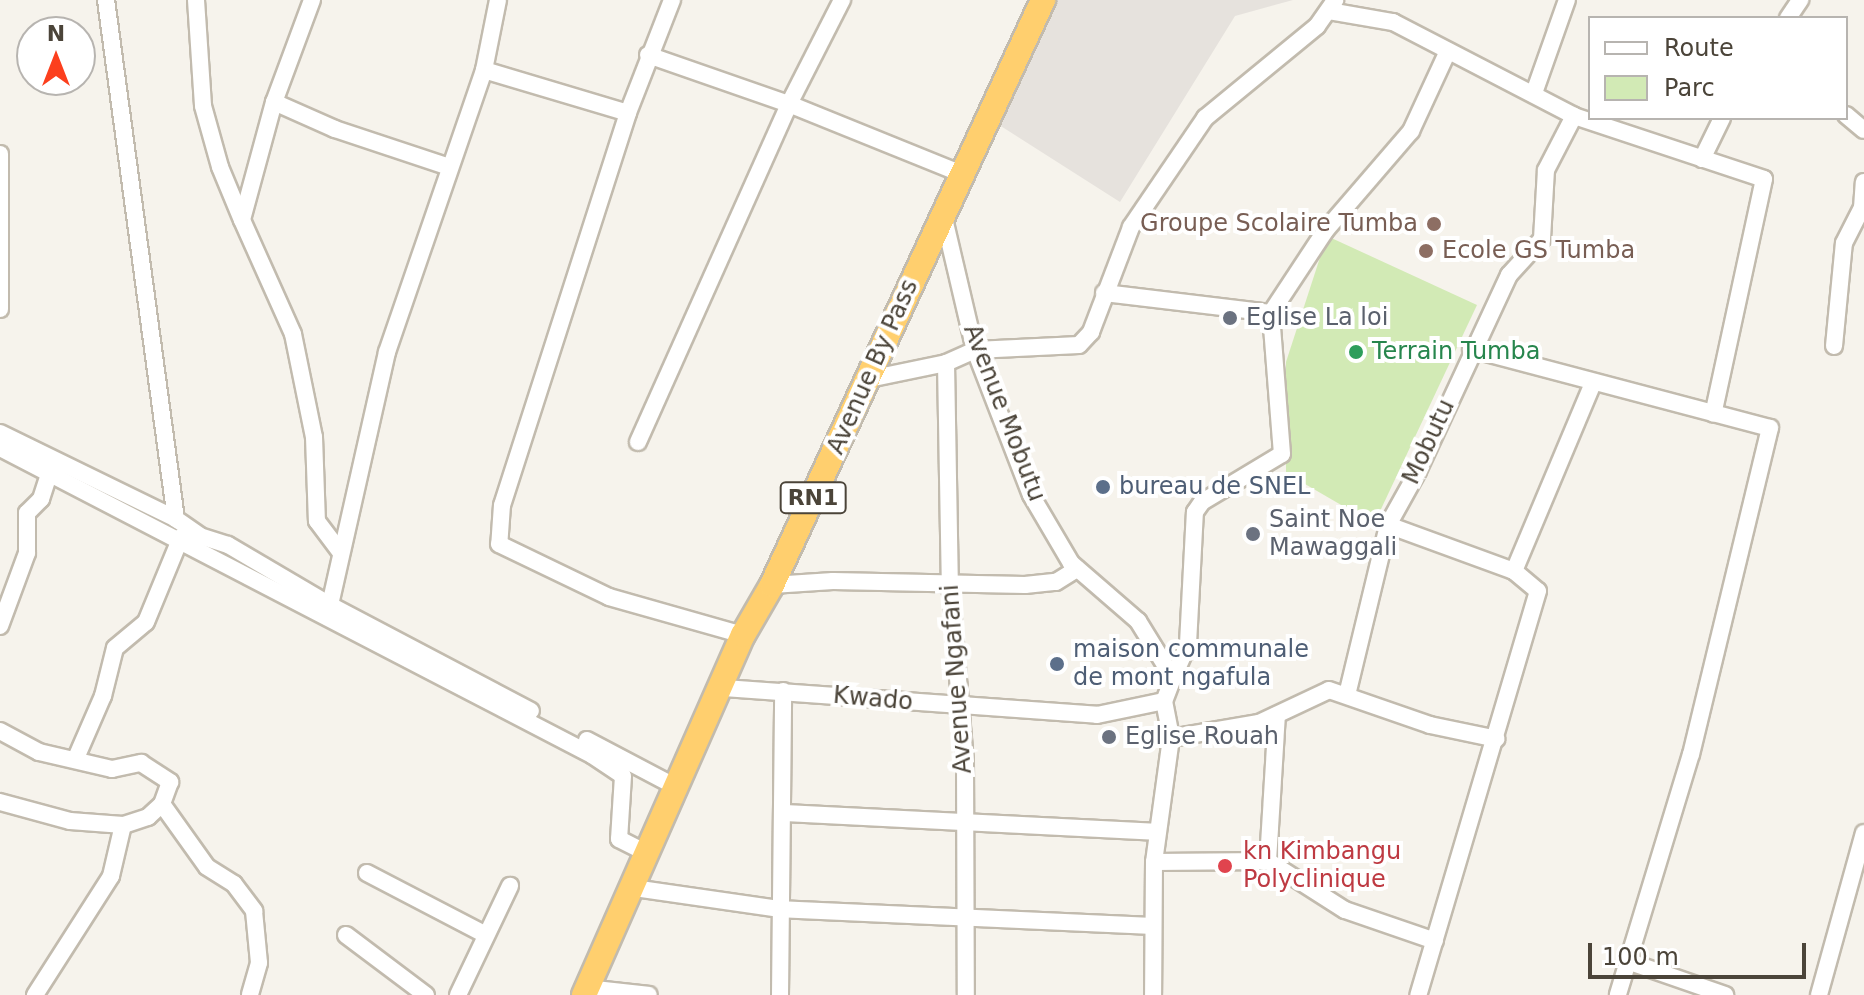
<!DOCTYPE html>
<style>
body{margin:0}
#map{position:relative;width:1864px;height:995px;overflow:hidden;background:#f6f3ec;font-family:"DejaVu Sans",sans-serif}
div>[style]{position:absolute}
[style*='--x']{left:calc(var(--x)*1px);top:calc(var(--y)*1px);width:calc(var(--w)*1px);rotate:calc(var(--a)*1deg)}
.industrial>*{inset:0;background:#e6e2dd}
.green>*{inset:0;background:#d2eab5}
.roads{filter:drop-shadow(2px 0 #c2bbae) drop-shadow(-2px 0 #c2bbae) drop-shadow(0 2px #c2bbae) drop-shadow(0 -2px #c2bbae)}
.minor>*{height:16px;margin:-8px;padding:0 8px;transform-origin:8px;border-radius:8px;background:#fff}
.highway>*{height:24px;margin:-12px;padding:0 12px;transform-origin:12px;border-radius:12px;background:#ffcf6e}
.dots>*{width:22px;height:22px;translate:-50% -50%;box-sizing:border-box;border:4px solid #fff;border-radius:50%}
span{translate:-50% -50%;white-space:nowrap;text-align:center;line-height:1.15;-webkit-text-stroke:8px #fff;paint-order:stroke}
.shield-label span{padding:2px 6px;background:#fff;border:2px solid;border-radius:6px;-webkit-text-stroke-width:0}
.shield-label{font-size:22px;color:#4b4439;font-weight:700}
.education-label{font-size:24px;color:#785e54}
.right{translate:-100% -50%;text-align:right}
.left{translate:0 -50%;text-align:left}
.worship-label{font-size:24px;color:#5b616d}
.leisure-label{font-size:24px;color:#27864d}
.street-label{font-size:24px;color:#4b4439}
.service-label{font-size:24px;color:#4e5e75}
.health-label{font-size:24px;color:#be3a42}
.legend{position:absolute;left:1588px;top:16px;width:260px;height:104px;box-sizing:border-box;background:#fff;border:2px solid #b7b4b0;margin:0;padding:10px 14px;list-style:none;font-size:24px;color:#4b4439}
.legend li{display:flex;align-items:center;gap:16px;height:40px}
.legend b{width:40px;border:2px solid #b7b4b0}
.north{position:absolute;left:16px;top:16px;width:80px;height:80px;box-sizing:border-box;background:#fff;border:2px solid #b7b4b0;border-radius:50%;rotate:0deg;font-size:22px;font-weight:700;line-height:32px;text-align:center;color:#4b4439}
.north::after{content:'';display:block;margin:auto;width:28px;height:36px;background:#fc3f1d;clip-path:polygon(50% 0,100% 100%,50% 72%,0 100%)}
.scale{position:absolute;left:1588px;top:943px;width:218px;height:36px;box-sizing:border-box;border:4px solid #4b4439;border-top:0;padding-left:10px;font-size:24px;line-height:28px;white-space:nowrap;color:#4b4439;-webkit-text-stroke:6px #fff;paint-order:stroke}
</style>
<div id="map">
<div class="industrial">
<i style="clip-path:polygon(1057px 0,1293px 0,1235px 16px,1120px 202px,996px 123px)"></i>
</div>
<div class="green">
<i style="clip-path:polygon(1327px 236px,1477px 305px,1374px 524px,1286px 473px,1286px 362px)"></i>
</div>
<div class="roads">
<div class="minor">
<i style="--x:106;--y:0;--w:524;--a:82.32"></i>
<i style="--x:196;--y:0;--w:106;--a:86.2"></i>
<i style="--x:203;--y:106;--w:63;--a:74.4"></i>
<i style="--x:220;--y:167;--w:57;--a:67.5"></i>
<i style="--x:312;--y:0;--w:109;--a:110.4"></i>
<i style="--x:274;--y:102;--w:122;--a:105.2"></i>
<i style="--x:242;--y:220;--w:125;--a:65.9"></i>
<i style="--x:293;--y:334;--w:105;--a:78.5"></i>
<i style="--x:314;--y:437;--w:84;--a:88"></i>
<i style="--x:317;--y:521;--w:38;--a:53"></i>
<i style="--x:672;--y:0;--w:121;--a:111.3"></i>
<i style="--x:628;--y:113;--w:412;--a:107.8"></i>
<i style="--x:502;--y:505;--w:39;--a:94"></i>
<i style="--x:499;--y:544;--w:122;--a:25.7"></i>
<i style="--x:609;--y:597;--w:139;--a:15.8"></i>
<i style="--x:1329;--y:11;--w:65;--a:9.8"></i>
<i style="--x:1393;--y:22;--w:204;--a:27.4"></i>
<i style="--x:1574;--y:116;--w:200;--a:18.3"></i>
<i style="--x:1764;--y:179;--w:240;--a:102.2"></i>
<i style="--x:1788;--y:18;--w:22;--a:-56"></i>
<i style="--x:648;--y:55;--w:149;--a:19.2"></i>
<i style="--x:789;--y:104;--w:187;--a:22"></i>
<i style="--x:484;--y:70;--w:150;--a:16.6"></i>
<i style="--x:1534;--y:93;--w:99;--a:-70.5"></i>
<i style="--x:274;--y:102;--w:67;--a:23.9"></i>
<i style="--x:335;--y:129;--w:120;--a:18.4"></i>
<i style="--x:1846;--y:115;--w:23;--a:40"></i>
<i style="--x:0;--y:154;--w:155;--a:90"></i>
<i style="--x:1702;--y:159;--w:46;--a:-64"></i>
<i style="--x:943;--y:214;--w:140;--a:76.8"></i>
<i style="--x:975;--y:350;--w:155;--a:68.9"></i>
<i style="--x:1031;--y:495;--w:79;--a:59.5"></i>
<i style="--x:1071;--y:563;--w:89;--a:40.9"></i>
<i style="--x:1138;--y:621;--w:67;--a:58.4"></i>
<i style="--x:1173;--y:678;--w:25;--a:111"></i>
<i style="--x:1164;--y:701;--w:38;--a:79"></i>
<i style="--x:1171;--y:738;--w:125;--a:97.8"></i>
<i style="--x:1154;--y:862;--w:133;--a:90.4"></i>
<i style="--x:1104;--y:293;--w:168;--a:6.8"></i>
<i style="--x:1834;--y:346;--w:103;--a:-84.5"></i>
<i style="--x:1844;--y:243;--w:39;--a:-63"></i>
<i style="--x:1862;--y:208;--w:26;--a:-86"></i>
<i style="--x:1471;--y:349;--w:309;--a:14.8"></i>
<i style="--x:1770;--y:428;--w:335;--a:103.6"></i>
<i style="--x:1691;--y:754;--w:252;--a:106.9"></i>
<i style="--x:946;--y:363;--w:220;--a:89"></i>
<i style="--x:950;--y:583;--w:179;--a:85.2"></i>
<i style="--x:965;--y:761;--w:234;--a:89.8"></i>
<i style="--x:869;--y:379;--w:79;--a:-11.7"></i>
<i style="--x:946;--y:363;--w:32;--a:-24"></i>
<i style="--x:975;--y:350;--w:104;--a:-2.8"></i>
<i style="--x:1079;--y:345;--w:18;--a:-47"></i>
<i style="--x:1091;--y:332;--w:112;--a:-69.1"></i>
<i style="--x:1131;--y:227;--w:132;--a:-55.8"></i>
<i style="--x:1205;--y:118;--w:145;--a:-39.4"></i>
<i style="--x:1317;--y:26;--w:32;--a:-55"></i>
<i style="--x:0;--y:433;--w:196;--a:26"></i>
<i style="--x:176;--y:519;--w:29;--a:35"></i>
<i style="--x:200;--y:536;--w:29;--a:18"></i>
<i style="--x:228;--y:545;--w:118;--a:30.5"></i>
<i style="--x:330;--y:605;--w:227;--a:27.8"></i>
<i style="--x:638;--y:442;--w:370;--a:-65.9"></i>
<i style="--x:789;--y:104;--w:117;--a:-63"></i>
<i style="--x:0;--y:448;--w:667;--a:27.41"></i>
<i style="--x:592;--y:755;--w:37;--a:34"></i>
<i style="--x:623;--y:776;--w:63;--a:93.6"></i>
<i style="--x:619;--y:839;--w:33;--a:27"></i>
<i style="--x:1388;--y:525;--w:134;--a:20.1"></i>
<i style="--x:1514;--y:571;--w:31;--a:40"></i>
<i style="--x:1538;--y:591;--w:421;--a:106.5"></i>
<i style="--x:1514;--y:571;--w:204;--a:-67.2"></i>
<i style="--x:772;--y:585;--w:61;--a:-3.8"></i>
<i style="--x:833;--y:581;--w:192;--a:1.2"></i>
<i style="--x:1025;--y:585;--w:31;--a:-6"></i>
<i style="--x:1056;--y:582;--w:25;--a:-32"></i>
<i style="--x:330;--y:605;--w:259;--a:-77.3"></i>
<i style="--x:387;--y:352;--w:298;--a:-71"></i>
<i style="--x:484;--y:70;--w:71;--a:-78.7"></i>
<i style="--x:0;--y:626;--w:78;--a:-69.7"></i>
<i style="--x:27;--y:553;--w:40;--a:-90"></i>
<i style="--x:27;--y:513;--w:20;--a:-45"></i>
<i style="--x:41;--y:499;--w:26;--a:-72"></i>
<i style="--x:1173;--y:678;--w:37;--a:-66"></i>
<i style="--x:1188;--y:644;--w:132;--a:-87"></i>
<i style="--x:1195;--y:512;--w:12;--a:-55"></i>
<i style="--x:1202;--y:502;--w:93;--a:-31"></i>
<i style="--x:1282;--y:454;--w:141;--a:-94.5"></i>
<i style="--x:1271;--y:313;--w:98;--a:-56.6"></i>
<i style="--x:1325;--y:231;--w:132;--a:-49.3"></i>
<i style="--x:1411;--y:131;--w:88;--a:-65.2"></i>
<i style="--x:724;--y:688;--w:374;--a:4.1"></i>
<i style="--x:1097;--y:715;--w:68;--a:-11.8"></i>
<i style="--x:1347;--y:695;--w:175;--a:-76.4"></i>
<i style="--x:1388;--y:525;--w:62;--a:-60.9"></i>
<i style="--x:1418;--y:471;--w:216;--a:-65.1"></i>
<i style="--x:1509;--y:275;--w:49;--a:-47.5"></i>
<i style="--x:1542;--y:239;--w:69;--a:-86.7"></i>
<i style="--x:1546;--y:170;--w:61;--a:-62.6"></i>
<i style="--x:0;--y:731;--w:44;--a:28.3"></i>
<i style="--x:39;--y:752;--w:75;--a:13.1"></i>
<i style="--x:112;--y:769;--w:30;--a:-12"></i>
<i style="--x:141;--y:763;--w:35;--a:33"></i>
<i style="--x:170;--y:782;--w:23;--a:110"></i>
<i style="--x:162;--y:804;--w:19;--a:137"></i>
<i style="--x:148;--y:817;--w:26;--a:162"></i>
<i style="--x:123;--y:825;--w:53;--a:-175.7"></i>
<i style="--x:70;--y:821;--w:73;--a:-164.8"></i>
<i style="--x:1171;--y:738;--w:89;--a:-9.7"></i>
<i style="--x:1259;--y:723;--w:77;--a:-25.2"></i>
<i style="--x:1329;--y:690;--w:107;--a:19.1"></i>
<i style="--x:1430;--y:725;--w:68;--a:11.8"></i>
<i style="--x:587;--y:740;--w:103;--a:27.8"></i>
<i style="--x:76;--y:758;--w:68;--a:-66.5"></i>
<i style="--x:103;--y:696;--w:49;--a:-76"></i>
<i style="--x:115;--y:648;--w:40;--a:-40"></i>
<i style="--x:146;--y:622;--w:92;--a:-67.6"></i>
<i style="--x:162;--y:804;--w:77;--a:54.5"></i>
<i style="--x:207;--y:867;--w:32;--a:32"></i>
<i style="--x:234;--y:884;--w:34;--a:53"></i>
<i style="--x:254;--y:911;--w:52;--a:84.5"></i>
<i style="--x:259;--y:963;--w:33;--a:106"></i>
<i style="--x:783;--y:813;--w:374;--a:2.9"></i>
<i style="--x:1268;--y:861;--w:146;--a:-86.5"></i>
<i style="--x:1154;--y:862;--w:114;--a:-0.5"></i>
<i style="--x:1268;--y:861;--w:91;--a:32.5"></i>
<i style="--x:1345;--y:910;--w:95;--a:19"></i>
<i style="--x:367;--y:873;--w:134;--a:27.5"></i>
<i style="--x:634;--y:888;--w:147;--a:8.2"></i>
<i style="--x:779;--y:909;--w:372;--a:2.6"></i>
<i style="--x:346;--y:935;--w:100;--a:36.9"></i>
<i style="--x:1627;--y:961;--w:104;--a:19.1"></i>
<i style="--x:587;--y:988;--w:62;--a:6.4"></i>
<i style="--x:35;--y:995;--w:141;--a:-57.4"></i>
<i style="--x:111;--y:876;--w:52;--a:-76.8"></i>
<i style="--x:458;--y:995;--w:121;--a:-64.5"></i>
<i style="--x:780;--y:995;--w:304;--a:-89.4"></i>
<i style="--x:1819;--y:995;--w:168;--a:-74.5"></i>
</div>
<div class="highway">
<i style="--x:584;--y:995;--w:394;--a:-66.2"></i>
<i style="--x:743;--y:635;--w:58;--a:-59.9"></i>
<i style="--x:772;--y:585;--w:645;--a:-65.14"></i>
</div>
</div>
<div class="dots">
<i style="left:1434px;top:224px;background:#8d6e63"></i>
<i style="left:1426px;top:251px;background:#8d6e63"></i>
<i style="left:1230px;top:318px;background:#6b7280"></i>
<i style="left:1356px;top:352px;background:#2e9e5b"></i>
<i style="left:1103px;top:487px;background:#5c6f8a"></i>
<i style="left:1253px;top:534px;background:#6b7280"></i>
<i style="left:1057px;top:664px;background:#5c6f8a"></i>
<i style="left:1109px;top:737px;background:#6b7280"></i>
<i style="left:1225px;top:866px;background:#e0444e"></i>
</div>
<div class="shield-label">
<span style="left:813px;top:498px">RN1</span>
</div>
<div class="education-label">
<span class="right" style="left:1418px;top:224px">Groupe Scolaire Tumba</span>
<span class="left" style="left:1442px;top:251px">Ecole GS Tumba</span>
</div>
<div class="worship-label">
<span class="left" style="left:1246px;top:318px">Eglise La loi</span>
<span class="left" style="left:1269px;top:534px">Saint Noe<br>Mawaggali</span>
<span class="left" style="left:1125px;top:737px">Eglise Rouah</span>
</div>
<div class="leisure-label">
<span class="left" style="left:1372px;top:352px">Terrain Tumba</span>
</div>
<div class="street-label">
<span style="left:873px;top:367px;rotate:-66deg">Avenue By Pass</span>
<span style="left:1004px;top:413px;rotate:69deg">Avenue Mobutu</span>
<span style="left:1429px;top:442px;rotate:-65deg">Mobutu</span>
<span style="left:957px;top:679px;rotate:-94deg">Avenue Ngafani</span>
<span style="left:873px;top:699px;rotate:5deg">Kwado</span>
</div>
<div class="service-label">
<span class="left" style="left:1119px;top:487px">bureau de SNEL</span>
<span class="left" style="left:1073px;top:664px">maison communale<br>de mont ngafula</span>
</div>
<div class="health-label">
<span class="left" style="left:1243px;top:866px">kn Kimbangu<br>Polyclinique</span>
</div>
<ul class="legend">
<li><b style="height:10px;background:#fff"></b>Route</li>
<li><b style="height:22px;background:#d2eab5"></b>Parc</li>
</ul>
<div class="north">N</div>
<div class="scale">100 m</div>
</div>
